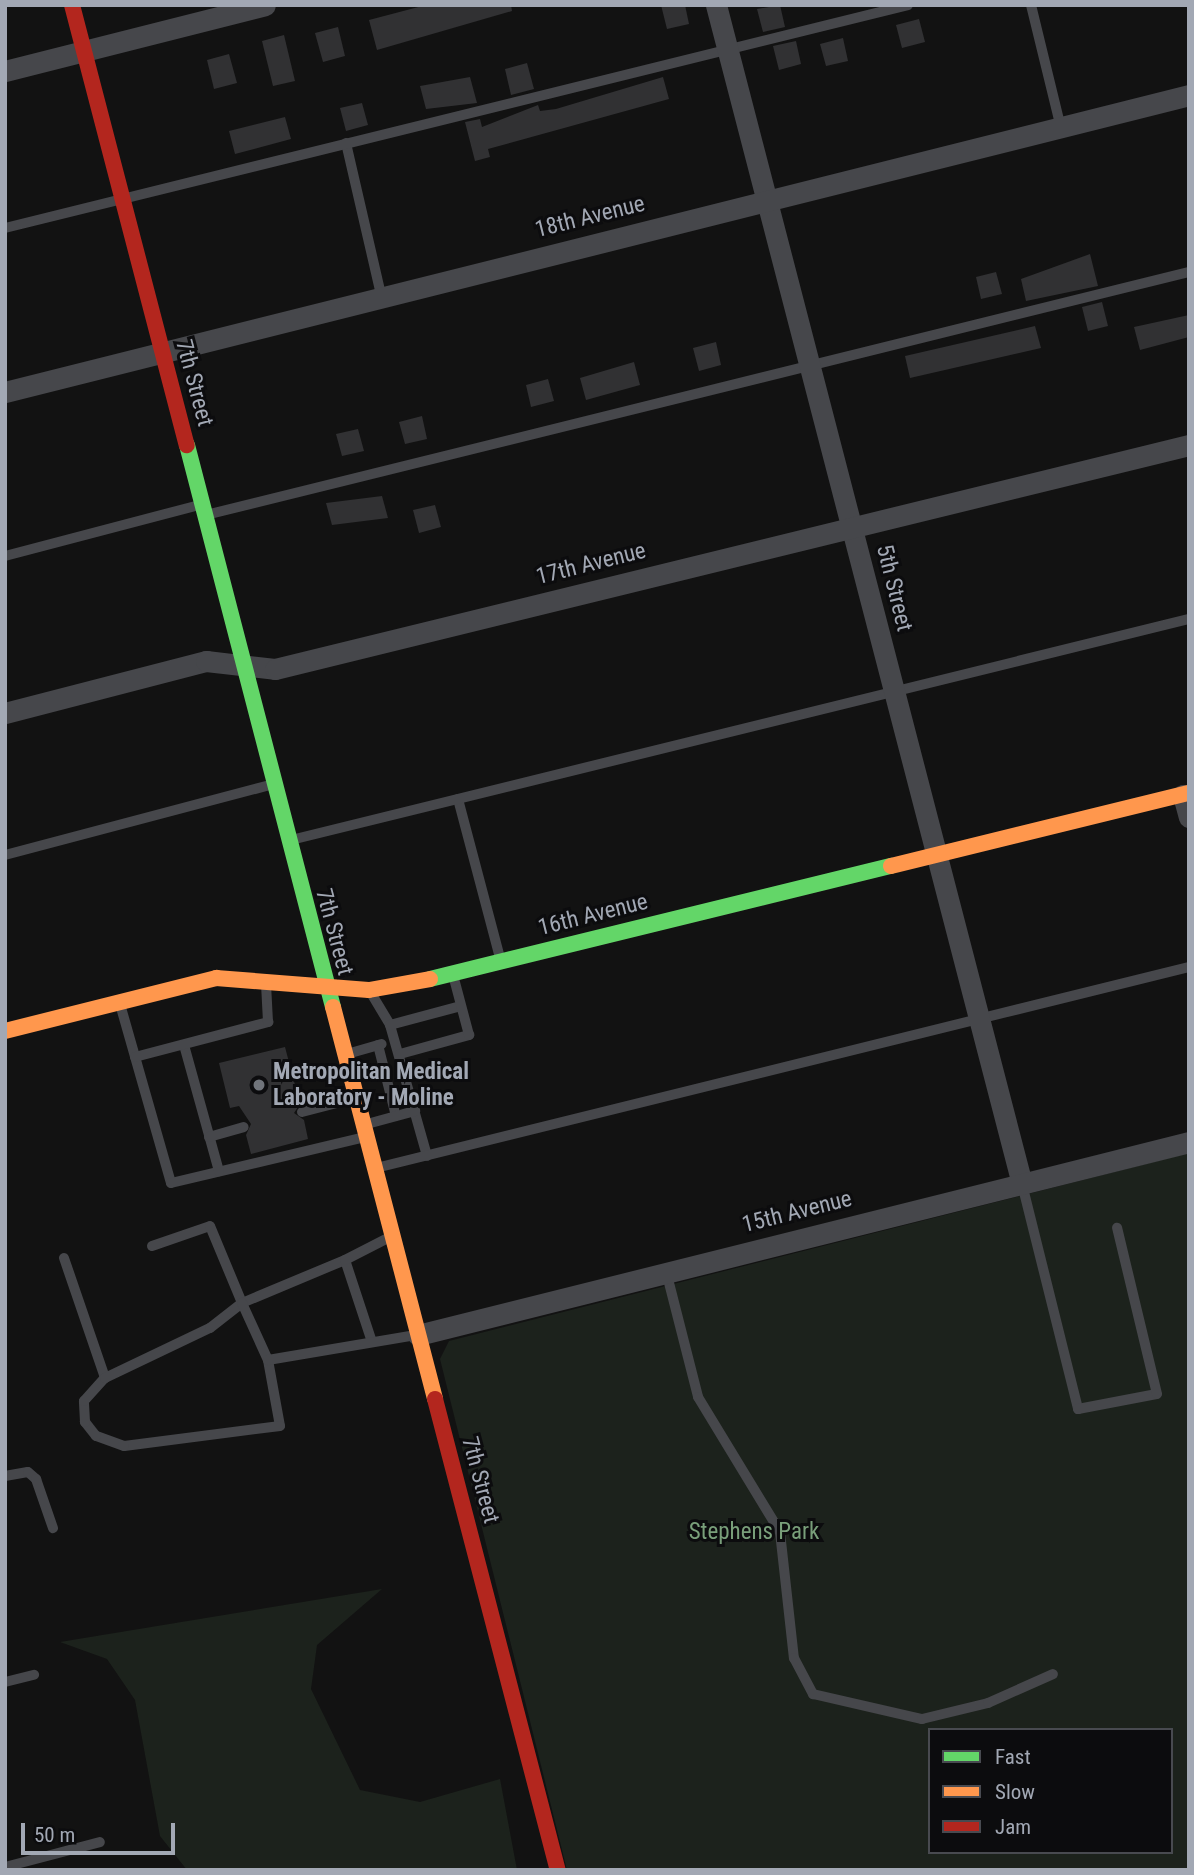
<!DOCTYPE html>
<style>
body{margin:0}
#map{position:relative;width:1194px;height:1875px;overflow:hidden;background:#121212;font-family:"Roboto Condensed",sans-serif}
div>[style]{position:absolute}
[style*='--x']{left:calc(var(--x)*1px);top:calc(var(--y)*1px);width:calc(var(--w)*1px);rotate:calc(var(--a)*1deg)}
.green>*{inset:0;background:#1c221c}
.building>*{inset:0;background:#313133}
.lane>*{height:10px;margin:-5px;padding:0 5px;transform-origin:5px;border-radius:5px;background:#46474b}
.street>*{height:21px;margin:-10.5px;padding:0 10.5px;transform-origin:10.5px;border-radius:10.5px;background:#46474b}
.fast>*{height:16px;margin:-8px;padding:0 8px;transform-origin:8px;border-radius:8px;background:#63d668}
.slow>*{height:16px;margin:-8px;padding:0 8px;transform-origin:8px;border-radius:8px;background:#ff974d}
.jam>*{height:16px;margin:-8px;padding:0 8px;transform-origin:8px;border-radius:8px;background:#b3261e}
.dots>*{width:19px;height:19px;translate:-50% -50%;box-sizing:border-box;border:4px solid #0c0c0e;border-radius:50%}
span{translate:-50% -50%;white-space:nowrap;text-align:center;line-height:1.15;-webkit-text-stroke:6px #0c0c0e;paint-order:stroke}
.street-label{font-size:23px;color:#a2a8b4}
.poi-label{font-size:23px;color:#a2a8b4;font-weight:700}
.left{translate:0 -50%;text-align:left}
.park-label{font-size:23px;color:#799f7a}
.frame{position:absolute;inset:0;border:7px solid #a2a8b4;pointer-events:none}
.legend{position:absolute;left:928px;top:1728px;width:245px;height:126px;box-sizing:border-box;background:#0c0c0e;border:2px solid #484a50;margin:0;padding:9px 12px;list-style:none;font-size:21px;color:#a2a8b4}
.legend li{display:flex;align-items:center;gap:14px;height:35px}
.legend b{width:35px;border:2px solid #484a50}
.scale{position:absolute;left:21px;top:1823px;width:154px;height:32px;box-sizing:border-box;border:4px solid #a2a8b4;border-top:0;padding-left:9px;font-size:21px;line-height:24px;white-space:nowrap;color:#a2a8b4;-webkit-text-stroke:5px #0c0c0e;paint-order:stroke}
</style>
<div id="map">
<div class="green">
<i style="clip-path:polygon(evenodd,1189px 1153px,1189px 1870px,567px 1870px,440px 1359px,449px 1341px,1189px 1153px,930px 1730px,1171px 1730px,1171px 1852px,930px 1852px,930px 1730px)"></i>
<i style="clip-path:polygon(382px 1589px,317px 1645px,311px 1689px,360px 1790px,420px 1802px,500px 1779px,517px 1870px,187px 1870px,160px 1836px,135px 1700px,107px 1659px,60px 1642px)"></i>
</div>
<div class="building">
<i style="clip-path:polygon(426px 5px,511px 5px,512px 11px,377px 50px,369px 20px)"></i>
<i style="clip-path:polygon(661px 5px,685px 5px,689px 24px,667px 29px)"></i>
<i style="clip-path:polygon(780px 5px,785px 27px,763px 32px,757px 9px)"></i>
<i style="clip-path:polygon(919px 19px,925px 42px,902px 48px,896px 25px)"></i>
<i style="clip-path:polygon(338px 27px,345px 56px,323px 62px,315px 33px)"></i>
<i style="clip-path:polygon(284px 35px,295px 81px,273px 86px,262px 41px)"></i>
<i style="clip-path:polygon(843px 38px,848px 61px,826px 66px,820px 44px)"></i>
<i style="clip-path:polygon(796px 41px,801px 64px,779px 70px,773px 46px)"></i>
<i style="clip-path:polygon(229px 54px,237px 83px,214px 89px,207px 60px)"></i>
<i style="clip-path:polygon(527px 63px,534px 89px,511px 95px,505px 69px)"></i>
<i style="clip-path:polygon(470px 77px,477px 103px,426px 109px,420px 86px)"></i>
<i style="clip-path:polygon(663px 77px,669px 99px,488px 149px,490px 157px,475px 161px,465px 122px,480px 119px,482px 127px,538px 105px,540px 111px,556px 109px)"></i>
<i style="clip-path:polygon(362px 103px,368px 125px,346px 131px,340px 108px)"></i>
<i style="clip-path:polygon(285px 117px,291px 139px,235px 154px,229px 131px)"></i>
<i style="clip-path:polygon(1090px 254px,1098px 286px,1026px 301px,1021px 279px)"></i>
<i style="clip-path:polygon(996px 272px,1002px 294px,981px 299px,976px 277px)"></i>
<i style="clip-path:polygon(1102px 302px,1108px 326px,1088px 331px,1082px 307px)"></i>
<i style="clip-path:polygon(1189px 315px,1189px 337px,1140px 350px,1134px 327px)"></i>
<i style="clip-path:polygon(1035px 326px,1041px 348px,910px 378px,905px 356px)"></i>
<i style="clip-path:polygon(716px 342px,721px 365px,699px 371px,693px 348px)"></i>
<i style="clip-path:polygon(634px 362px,640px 385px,586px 400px,580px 378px)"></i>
<i style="clip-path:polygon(548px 379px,554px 401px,531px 407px,526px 385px)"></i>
<i style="clip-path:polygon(422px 416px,427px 439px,405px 444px,399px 422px)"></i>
<i style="clip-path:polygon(358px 429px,364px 451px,342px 456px,336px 434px)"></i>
<i style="clip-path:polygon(382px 496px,388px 518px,332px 525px,326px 503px)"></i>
<i style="clip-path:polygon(435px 505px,441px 527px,419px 533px,413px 510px)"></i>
<i style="clip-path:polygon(285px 1047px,300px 1104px,294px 1113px,304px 1120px,308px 1139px,251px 1154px,246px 1135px,251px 1124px,239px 1106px,230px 1108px,219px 1063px)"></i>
</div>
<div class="lane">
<i style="--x:1031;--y:5;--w:127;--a:76.3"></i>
<i style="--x:346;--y:143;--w:156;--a:77"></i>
<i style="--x:5;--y:228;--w:930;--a:-13.87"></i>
<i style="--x:206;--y:515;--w:1013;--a:-13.89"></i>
<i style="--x:5;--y:556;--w:201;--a:-14.7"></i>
<i style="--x:458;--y:799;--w:164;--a:75.2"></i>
<i style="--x:291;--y:840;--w:925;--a:-13.83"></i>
<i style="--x:5;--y:855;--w:277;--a:-14.8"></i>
<i style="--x:371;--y:993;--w:37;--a:59"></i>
<i style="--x:390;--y:1025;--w:136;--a:74.2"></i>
<i style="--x:120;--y:1004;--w:186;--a:74.1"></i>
<i style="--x:171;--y:1183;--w:200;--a:-13.3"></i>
<i style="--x:390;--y:1025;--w:73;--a:-15"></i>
<i style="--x:184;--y:1045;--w:131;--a:74.5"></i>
<i style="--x:378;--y:1045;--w:73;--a:75.8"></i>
<i style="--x:347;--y:1054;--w:36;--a:-16"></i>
<i style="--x:400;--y:1054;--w:72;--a:-15.4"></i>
<i style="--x:469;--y:1035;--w:62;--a:-104.9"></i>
<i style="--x:135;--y:1057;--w:138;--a:-14.7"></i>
<i style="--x:268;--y:1022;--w:38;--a:-93"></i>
<i style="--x:302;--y:1112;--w:56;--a:-14.5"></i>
<i style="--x:367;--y:1124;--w:50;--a:-15.2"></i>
<i style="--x:209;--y:1137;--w:36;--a:-16"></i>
<i style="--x:376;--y:1168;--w:837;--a:-13.89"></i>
<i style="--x:1022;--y:1184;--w:232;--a:76"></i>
<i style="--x:1078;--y:1409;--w:80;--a:-10.8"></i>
<i style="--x:1157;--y:1394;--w:171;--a:-103.5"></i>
<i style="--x:152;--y:1246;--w:61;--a:-19"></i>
<i style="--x:210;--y:1226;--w:83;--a:67.4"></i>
<i style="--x:242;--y:1303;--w:112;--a:-22.7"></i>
<i style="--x:64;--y:1258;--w:127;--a:71.1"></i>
<i style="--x:666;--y:1271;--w:130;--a:75.7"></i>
<i style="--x:698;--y:1397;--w:158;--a:58.7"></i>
<i style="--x:780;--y:1532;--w:127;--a:83.7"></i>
<i style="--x:794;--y:1658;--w:41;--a:62.2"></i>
<i style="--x:813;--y:1694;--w:112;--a:12.9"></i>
<i style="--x:922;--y:1719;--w:68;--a:-13.6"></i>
<i style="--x:988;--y:1703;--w:71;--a:-24"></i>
<i style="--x:371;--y:1339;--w:83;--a:-108.2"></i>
<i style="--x:345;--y:1260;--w:51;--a:-27.1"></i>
<i style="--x:268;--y:1360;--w:67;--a:79.7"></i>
<i style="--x:280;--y:1426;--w:157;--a:172.7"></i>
<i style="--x:124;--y:1446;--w:30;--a:-160"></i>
<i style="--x:96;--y:1436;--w:18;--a:-128"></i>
<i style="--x:85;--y:1422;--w:21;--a:-93"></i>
<i style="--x:84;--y:1401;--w:31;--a:-48"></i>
<i style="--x:105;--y:1378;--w:116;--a:-25.5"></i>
<i style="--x:210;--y:1328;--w:41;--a:-38"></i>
<i style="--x:242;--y:1303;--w:63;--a:65.5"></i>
<i style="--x:268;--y:1360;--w:150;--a:-9.6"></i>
<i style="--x:5;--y:1476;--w:23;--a:-10"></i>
<i style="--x:28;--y:1472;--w:11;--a:41"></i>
<i style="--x:36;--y:1479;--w:52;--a:70.9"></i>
<i style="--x:5;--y:1682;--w:30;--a:-14"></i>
<i style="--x:5;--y:1867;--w:98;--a:-14.7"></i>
</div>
<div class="street">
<i style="--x:716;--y:5;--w:1218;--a:75.45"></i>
<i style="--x:5;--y:71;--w:268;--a:-14.2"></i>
<i style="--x:5;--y:392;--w:1221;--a:-14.08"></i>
<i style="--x:5;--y:713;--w:208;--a:-14.5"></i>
<i style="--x:206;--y:661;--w:69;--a:6.6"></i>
<i style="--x:275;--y:669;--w:941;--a:-13.77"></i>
<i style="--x:1183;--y:795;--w:23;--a:75"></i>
<i style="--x:418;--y:1335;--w:795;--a:-14.05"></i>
</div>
<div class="fast">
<i style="--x:187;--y:445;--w:581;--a:75.44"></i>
<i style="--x:430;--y:979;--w:475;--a:-13.8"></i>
</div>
<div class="slow">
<i style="--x:891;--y:866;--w:307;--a:-13.8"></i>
<i style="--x:333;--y:1007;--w:405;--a:75.4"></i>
<i style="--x:5;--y:1031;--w:218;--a:-14.1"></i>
<i style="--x:216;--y:978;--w:153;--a:4.5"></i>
<i style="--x:369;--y:990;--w:62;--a:-10.2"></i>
</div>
<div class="jam">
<i style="--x:72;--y:5;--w:455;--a:75.4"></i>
<i style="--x:435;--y:1399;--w:487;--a:75.4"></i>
</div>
<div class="dots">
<i style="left:259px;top:1085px;background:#70747b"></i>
</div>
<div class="street-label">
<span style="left:590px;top:217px;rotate:-14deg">18th Avenue</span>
<span style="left:194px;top:383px;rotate:75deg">7th Street</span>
<span style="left:591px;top:564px;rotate:-14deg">17th Avenue</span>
<span style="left:894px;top:588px;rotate:76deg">5th Street</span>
<span style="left:593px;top:915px;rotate:-14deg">16th Avenue</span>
<span style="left:334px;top:932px;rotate:75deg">7th Street</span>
<span style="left:797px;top:1212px;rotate:-14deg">15th Avenue</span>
<span style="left:480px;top:1480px;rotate:75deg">7th Street</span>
</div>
<div class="poi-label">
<span class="left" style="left:273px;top:1085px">Metropolitan Medical<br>Laboratory - Moline</span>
</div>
<div class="park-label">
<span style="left:754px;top:1532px">Stephens Park</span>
</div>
<div class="frame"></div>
<ul class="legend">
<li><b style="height:9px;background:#63d668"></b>Fast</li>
<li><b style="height:9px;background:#ff974d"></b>Slow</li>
<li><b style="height:9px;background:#b3261e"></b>Jam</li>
</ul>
<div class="scale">50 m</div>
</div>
